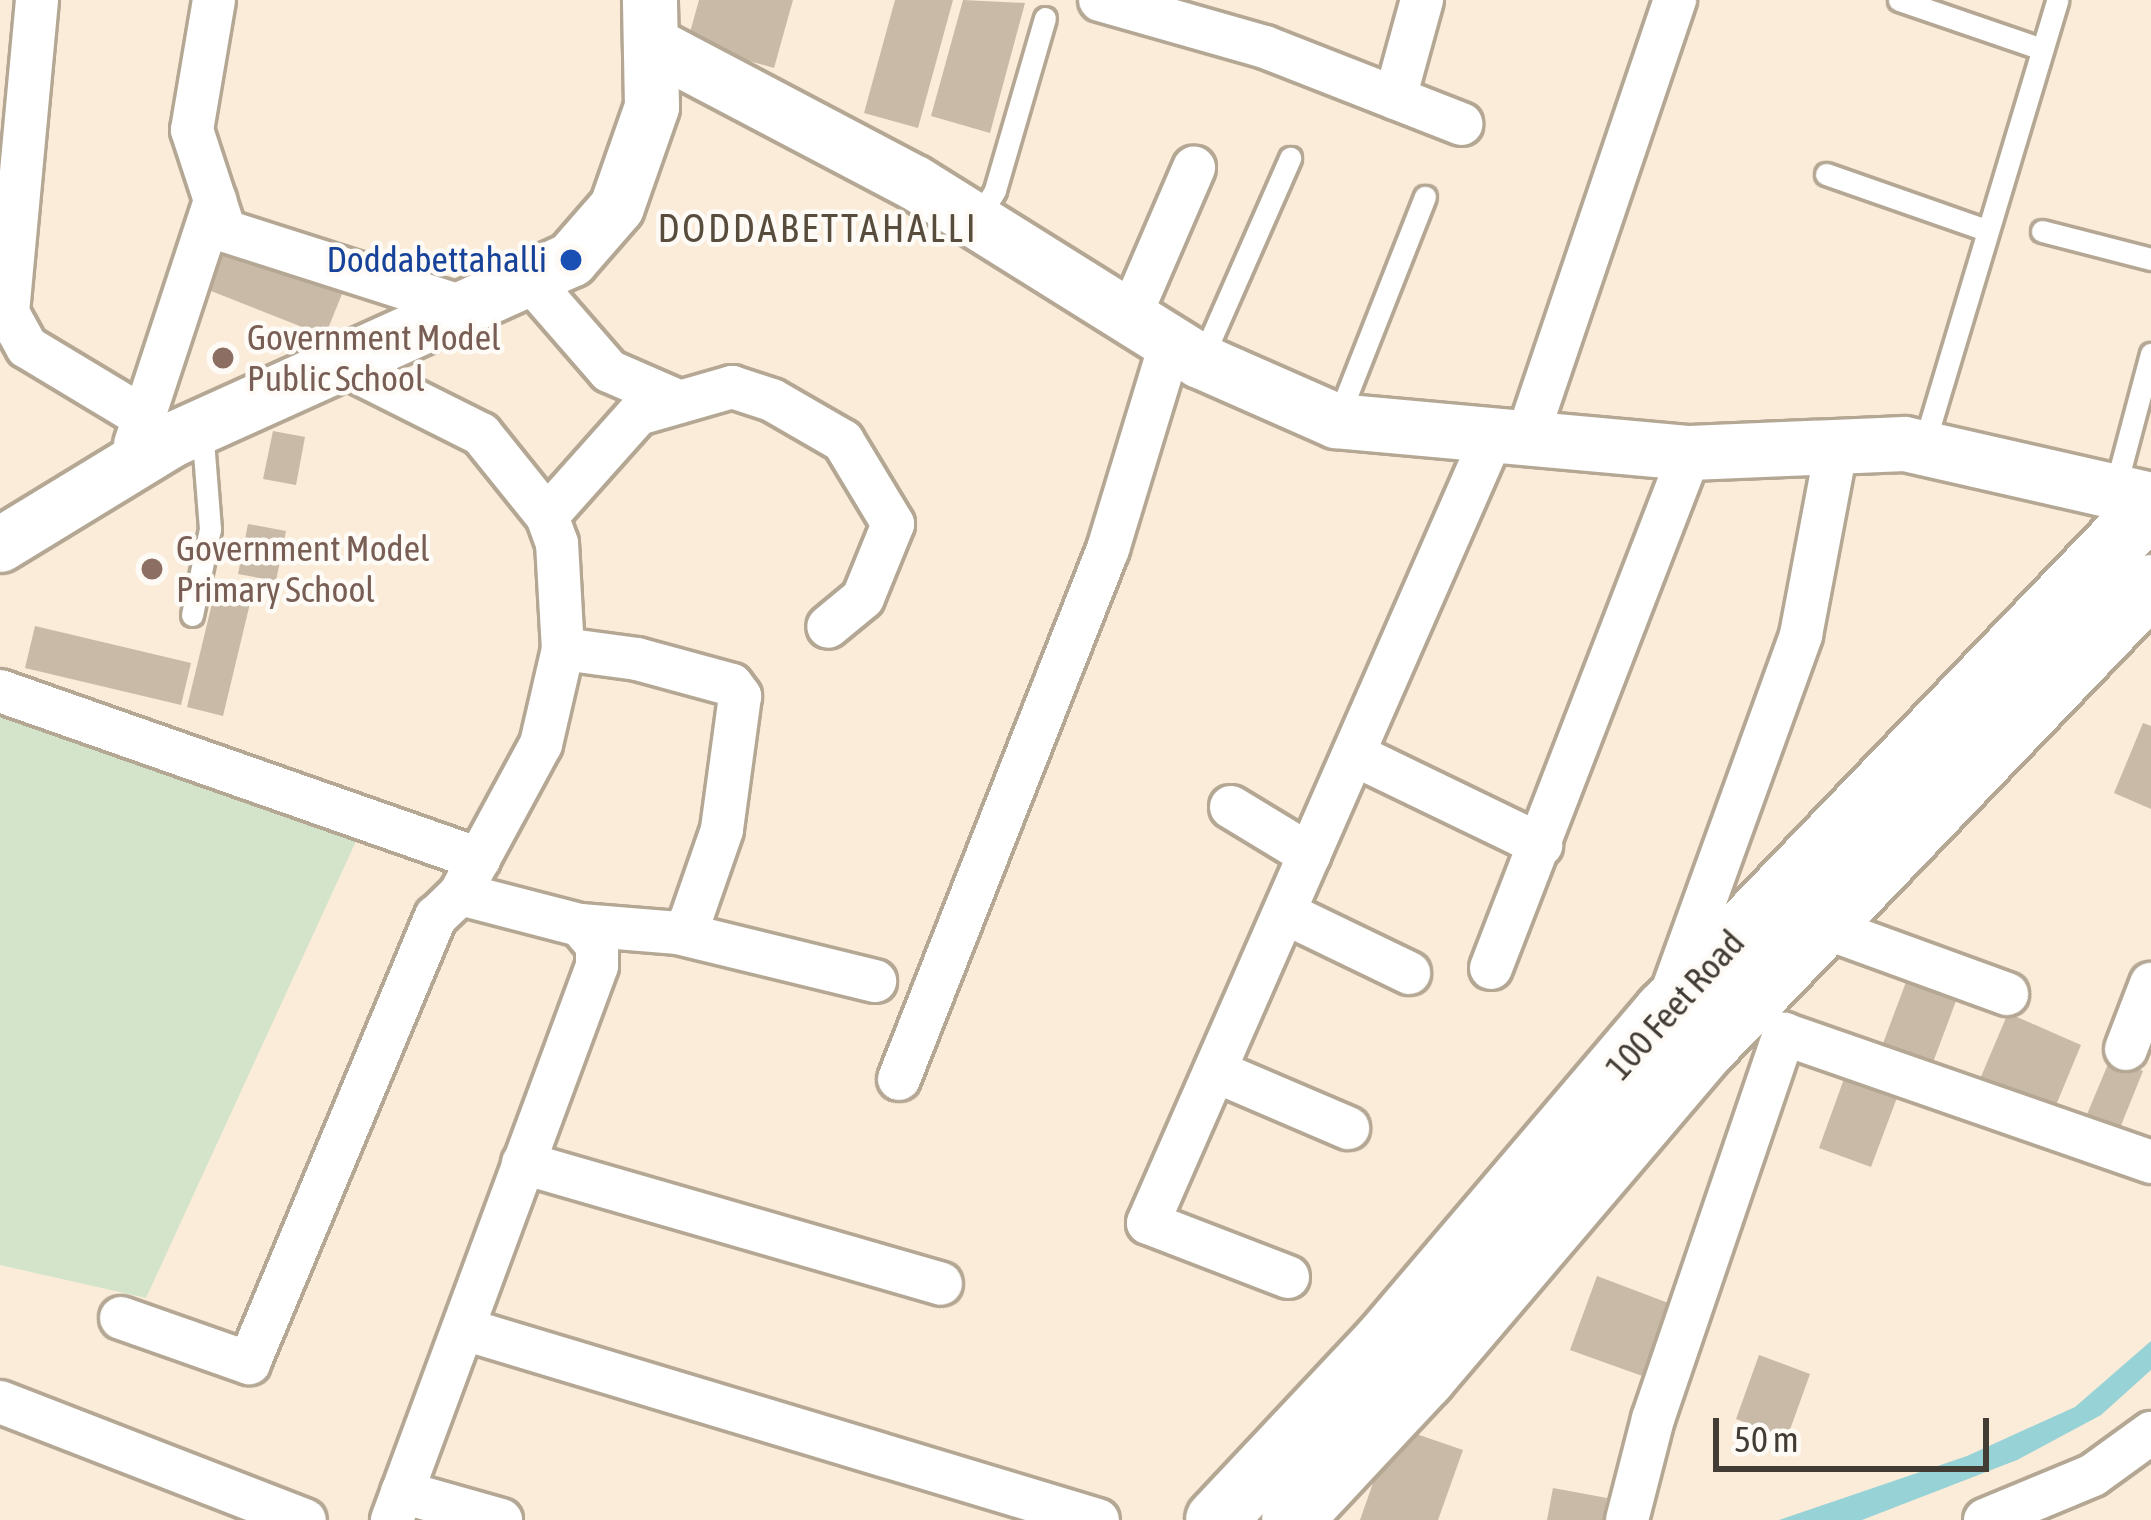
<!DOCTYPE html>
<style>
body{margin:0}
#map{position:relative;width:2151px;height:1520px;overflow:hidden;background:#faecd8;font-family:"Asap Condensed",sans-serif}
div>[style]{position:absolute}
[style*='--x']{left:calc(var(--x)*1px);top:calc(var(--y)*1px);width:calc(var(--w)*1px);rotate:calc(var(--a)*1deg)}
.green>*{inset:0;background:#d3e4ca}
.water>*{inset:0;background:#97d2d6}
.building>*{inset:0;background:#c8baa7}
.roads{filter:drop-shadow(3px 0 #b4a794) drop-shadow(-3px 0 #b4a794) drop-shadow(0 3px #b4a794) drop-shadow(0 -3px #b4a794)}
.service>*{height:21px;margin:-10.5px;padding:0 10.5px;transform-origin:10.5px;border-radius:10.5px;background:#fff}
.minor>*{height:42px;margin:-21px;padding:0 21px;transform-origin:21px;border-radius:21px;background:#fff}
.tertiary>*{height:54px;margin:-27px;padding:0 27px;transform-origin:27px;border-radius:27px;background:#fff}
.secondary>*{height:60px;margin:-30px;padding:0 30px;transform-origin:30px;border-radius:30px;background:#fff}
.dots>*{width:33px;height:33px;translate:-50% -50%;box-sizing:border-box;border:6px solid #fefbf7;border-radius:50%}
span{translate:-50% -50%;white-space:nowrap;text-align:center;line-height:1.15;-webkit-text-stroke:9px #fefbf7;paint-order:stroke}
.transit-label{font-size:36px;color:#164399}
.right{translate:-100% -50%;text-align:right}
.education-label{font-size:36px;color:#785e54}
.left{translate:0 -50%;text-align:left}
.street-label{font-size:36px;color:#423c34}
.neighbourhood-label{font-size:39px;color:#584c3c;letter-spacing:3px}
.scale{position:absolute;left:1713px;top:1418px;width:276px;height:54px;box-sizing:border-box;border:6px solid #423c34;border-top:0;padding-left:15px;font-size:36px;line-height:42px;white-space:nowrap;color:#423c34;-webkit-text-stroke:9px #fefbf7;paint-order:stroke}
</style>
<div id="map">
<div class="green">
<i style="clip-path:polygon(0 716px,357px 839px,146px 1298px,0 1265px)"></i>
</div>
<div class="water">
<i style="clip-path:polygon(2151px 1341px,2151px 1370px,2101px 1415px,2017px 1460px,1862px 1520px,1779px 1520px,1967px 1456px,2075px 1407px)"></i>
</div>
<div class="building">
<i style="clip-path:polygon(699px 0,793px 0,774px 68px,687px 43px)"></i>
<i style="clip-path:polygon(895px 0,953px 0,918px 128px,864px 113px)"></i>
<i style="clip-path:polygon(963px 0,1025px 3px,990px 133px,931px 116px)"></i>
<i style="clip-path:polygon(217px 244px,342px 294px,325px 336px,201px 287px)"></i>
<i style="clip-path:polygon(273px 431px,305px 437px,296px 485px,263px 479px)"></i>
<i style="clip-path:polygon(248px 524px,286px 531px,276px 581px,238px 574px)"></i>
<i style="clip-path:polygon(216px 587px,252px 595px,223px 716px,187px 707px)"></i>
<i style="clip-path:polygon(35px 626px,191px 663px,181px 705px,25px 668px)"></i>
<i style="clip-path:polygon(2143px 723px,2151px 726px,2151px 809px,2114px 793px)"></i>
<i style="clip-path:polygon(1906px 982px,1956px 1001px,1932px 1065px,1882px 1046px)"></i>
<i style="clip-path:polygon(2008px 1013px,2081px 1045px,2054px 1110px,1980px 1079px)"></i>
<i style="clip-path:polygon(2111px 1057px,2143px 1071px,2118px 1133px,2085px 1119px)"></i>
<i style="clip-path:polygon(1845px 1076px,1898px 1095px,1871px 1167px,1819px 1148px)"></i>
<i style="clip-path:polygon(1597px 1276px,1671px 1304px,1645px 1377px,1570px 1350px)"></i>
<i style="clip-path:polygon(1759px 1355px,1810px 1374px,1787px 1438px,1736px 1419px)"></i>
<i style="clip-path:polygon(1393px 1426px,1463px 1450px,1438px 1520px,1360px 1520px)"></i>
<i style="clip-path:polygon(1553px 1488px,1607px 1498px,1603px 1520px,1547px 1520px)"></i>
</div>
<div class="roads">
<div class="service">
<i style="--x:1899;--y:0;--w:151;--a:18.9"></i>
<i style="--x:1826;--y:174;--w:170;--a:19.3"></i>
<i style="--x:976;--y:221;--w:36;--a:-58"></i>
<i style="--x:995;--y:190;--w:179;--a:-73.8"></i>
<i style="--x:2042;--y:231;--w:113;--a:14.4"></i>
<i style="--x:1201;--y:361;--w:222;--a:-66.3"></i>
<i style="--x:1337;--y:420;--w:240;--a:-68.5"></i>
<i style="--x:1923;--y:448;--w:468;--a:-73.3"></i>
<i style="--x:2115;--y:489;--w:140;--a:-75.1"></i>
<i style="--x:192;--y:615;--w:88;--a:-78.2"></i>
<i style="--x:210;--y:529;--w:102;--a:-94.5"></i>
</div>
<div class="minor">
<i style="--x:37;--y:0;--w:314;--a:95.3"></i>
<i style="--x:8;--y:313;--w:39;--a:61"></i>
<i style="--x:27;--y:347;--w:135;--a:31.1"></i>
<i style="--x:214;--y:0;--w:132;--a:99.6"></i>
<i style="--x:192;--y:130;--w:106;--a:71.9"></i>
<i style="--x:225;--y:231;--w:256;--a:17.7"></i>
<i style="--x:1100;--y:0;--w:172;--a:15.9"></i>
<i style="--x:1265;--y:47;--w:211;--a:21.4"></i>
<i style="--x:1395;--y:98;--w:102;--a:-74.6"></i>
<i style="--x:530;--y:280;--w:121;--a:49"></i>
<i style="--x:609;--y:371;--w:77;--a:23.6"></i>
<i style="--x:1128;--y:321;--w:167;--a:-66.7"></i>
<i style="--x:343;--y:365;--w:154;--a:26.6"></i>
<i style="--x:481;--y:434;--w:105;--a:51.2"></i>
<i style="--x:547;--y:516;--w:29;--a:70"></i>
<i style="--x:557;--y:543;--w:106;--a:86.8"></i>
<i style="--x:563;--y:649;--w:98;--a:103"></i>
<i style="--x:541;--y:744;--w:170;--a:118.4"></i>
<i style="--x:1526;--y:440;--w:465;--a:-71.3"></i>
<i style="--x:135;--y:444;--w:257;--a:-71.8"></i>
<i style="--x:547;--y:516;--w:137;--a:-48.3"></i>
<i style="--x:638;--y:414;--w:98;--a:-16"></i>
<i style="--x:732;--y:387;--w:42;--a:18"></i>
<i style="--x:772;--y:400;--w:82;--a:30"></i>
<i style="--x:843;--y:441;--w:97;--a:58.9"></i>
<i style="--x:893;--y:524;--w:80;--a:112.1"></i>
<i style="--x:863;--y:598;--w:45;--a:140.4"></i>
<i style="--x:563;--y:649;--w:75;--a:7.7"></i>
<i style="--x:637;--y:659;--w:98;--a:15.3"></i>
<i style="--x:732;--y:685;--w:14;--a:54"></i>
<i style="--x:740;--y:696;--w:135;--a:97.7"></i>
<i style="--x:722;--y:830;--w:97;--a:109.2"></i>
<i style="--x:690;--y:922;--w:16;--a:137"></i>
<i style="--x:678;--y:933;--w:98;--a:-175.3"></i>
<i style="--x:0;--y:691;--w:508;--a:19.33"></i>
<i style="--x:1355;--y:755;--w:207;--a:25.8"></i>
<i style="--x:1231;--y:807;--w:92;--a:31.3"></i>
<i style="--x:1285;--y:913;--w:138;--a:25.8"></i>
<i style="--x:1823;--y:927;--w:196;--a:20"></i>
<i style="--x:678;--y:933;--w:203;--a:13.7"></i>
<i style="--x:1491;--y:968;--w:552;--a:-68.87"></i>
<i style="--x:1672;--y:992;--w:380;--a:-70.1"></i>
<i style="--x:1801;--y:635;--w:188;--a:-79.3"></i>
<i style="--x:2126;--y:1049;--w:70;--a:-69"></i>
<i style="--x:1215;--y:1071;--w:145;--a:23.2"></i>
<i style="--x:899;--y:1079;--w:570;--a:-68.48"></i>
<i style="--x:1108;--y:549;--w:213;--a:-73.1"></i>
<i style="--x:523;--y:1163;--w:435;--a:16.1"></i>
<i style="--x:1288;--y:1277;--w:150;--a:-158.9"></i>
<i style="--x:1148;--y:1223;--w:858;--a:-66.36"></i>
<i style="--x:121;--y:1318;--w:136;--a:19.4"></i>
<i style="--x:249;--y:1363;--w:484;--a:-67.3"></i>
<i style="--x:436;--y:917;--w:33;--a:-44"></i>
<i style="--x:460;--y:894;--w:124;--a:14.5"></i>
<i style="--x:580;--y:925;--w:26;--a:50"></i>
<i style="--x:597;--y:945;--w:21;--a:90"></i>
<i style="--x:597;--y:966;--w:591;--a:110.31"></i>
<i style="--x:464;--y:1329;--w:662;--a:16.77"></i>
<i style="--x:0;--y:1402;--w:327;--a:21.2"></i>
<i style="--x:402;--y:1492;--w:103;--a:15.8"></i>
<i style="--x:1627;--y:1520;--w:104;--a:-75.6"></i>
<i style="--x:1653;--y:1419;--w:407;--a:-71.2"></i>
<i style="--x:1784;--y:1034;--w:389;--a:19.2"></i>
<i style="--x:1985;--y:1520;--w:117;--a:-22.6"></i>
<i style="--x:2093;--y:1475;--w:72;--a:-35.9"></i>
</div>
<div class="tertiary">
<i style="--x:651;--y:44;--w:298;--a:27.8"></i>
<i style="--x:915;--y:183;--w:336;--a:32"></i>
<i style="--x:1200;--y:361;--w:149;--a:23.8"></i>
<i style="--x:1336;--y:421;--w:355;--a:5.2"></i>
<i style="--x:1690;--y:453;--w:215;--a:-2.4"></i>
<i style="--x:1905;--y:444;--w:252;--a:12.8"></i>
<i style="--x:0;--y:545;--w:202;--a:-31.4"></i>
<i style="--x:172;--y:440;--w:438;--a:-24.3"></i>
<i style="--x:571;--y:260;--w:70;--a:-49"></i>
<i style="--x:617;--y:207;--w:106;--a:-70.7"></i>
<i style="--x:652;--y:107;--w:107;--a:-91.1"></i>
</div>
<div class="secondary">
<i style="--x:1216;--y:1520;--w:245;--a:-46.8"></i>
<i style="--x:1384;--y:1341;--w:433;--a:-49.6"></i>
<i style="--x:1665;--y:1011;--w:701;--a:-46.1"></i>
<i style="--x:1292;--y:1520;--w:195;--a:-46.9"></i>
<i style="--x:1425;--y:1378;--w:433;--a:-49.6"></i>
<i style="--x:1706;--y:1048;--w:642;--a:-46.14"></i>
</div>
</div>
<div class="dots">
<i style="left:571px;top:260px;background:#1a4fb4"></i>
<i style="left:223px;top:358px;background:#8d6e63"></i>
<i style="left:152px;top:569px;background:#8d6e63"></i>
</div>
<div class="transit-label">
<span class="right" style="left:547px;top:260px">Doddabettahalli</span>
</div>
<div class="education-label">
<span class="left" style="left:247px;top:358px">Government Model<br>Public School</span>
<span class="left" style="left:176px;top:569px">Government Model<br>Primary School</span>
</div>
<div class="street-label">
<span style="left:1675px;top:1005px;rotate:-48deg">100 Feet Road</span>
</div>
<div class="neighbourhood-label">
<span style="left:818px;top:228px">DODDABETTAHALLI</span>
</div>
<div class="scale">50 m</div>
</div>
